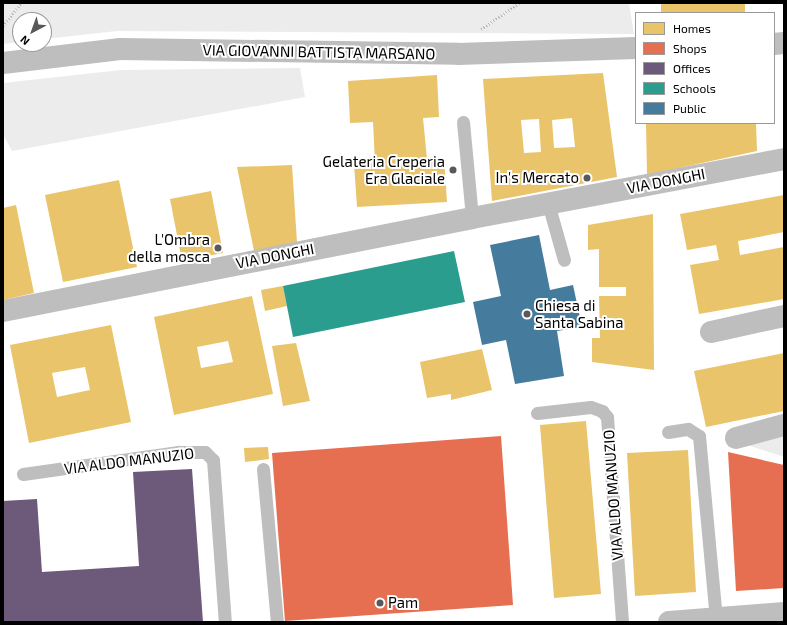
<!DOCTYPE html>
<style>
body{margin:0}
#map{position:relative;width:787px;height:625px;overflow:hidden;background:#fff;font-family:"Exo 2",sans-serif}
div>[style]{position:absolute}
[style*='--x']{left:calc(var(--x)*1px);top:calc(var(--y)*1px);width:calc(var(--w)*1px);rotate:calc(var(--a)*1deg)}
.green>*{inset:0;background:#ececec}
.homes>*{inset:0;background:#e9c46a}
.shops>*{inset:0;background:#e76f51}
.offices>*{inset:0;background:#6d597a}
.schools>*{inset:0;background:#2a9d8f}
.public>*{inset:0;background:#457b9d}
.path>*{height:2.5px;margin-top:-1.25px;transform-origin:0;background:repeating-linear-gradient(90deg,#b9b9b9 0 1px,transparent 0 3px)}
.service>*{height:13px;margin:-6.5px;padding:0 6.5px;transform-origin:6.5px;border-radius:6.5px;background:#bebebe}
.minor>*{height:22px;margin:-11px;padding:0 11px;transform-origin:11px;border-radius:11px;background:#bebebe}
.tertiary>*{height:22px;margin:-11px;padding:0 11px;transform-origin:11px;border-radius:11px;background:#bebebe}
.dots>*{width:11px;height:11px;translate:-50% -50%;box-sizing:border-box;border:2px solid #fff;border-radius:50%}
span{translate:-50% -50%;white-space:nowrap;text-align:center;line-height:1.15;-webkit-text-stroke:4px #fff;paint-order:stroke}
.street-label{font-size:15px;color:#000}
.poi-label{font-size:15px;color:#000}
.right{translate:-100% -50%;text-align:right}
.left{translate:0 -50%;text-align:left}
.frame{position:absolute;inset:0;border:4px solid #000;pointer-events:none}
.legend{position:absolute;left:635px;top:12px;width:140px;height:112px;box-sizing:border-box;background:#fff;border:1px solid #999;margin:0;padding:5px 7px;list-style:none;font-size:12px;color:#000}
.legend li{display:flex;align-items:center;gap:8px;height:20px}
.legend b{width:20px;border:1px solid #999}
.north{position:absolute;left:12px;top:12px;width:40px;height:40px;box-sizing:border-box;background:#fff;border:1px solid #999;border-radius:50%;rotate:221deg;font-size:11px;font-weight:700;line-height:16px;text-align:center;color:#000}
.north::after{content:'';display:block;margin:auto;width:14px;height:18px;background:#595959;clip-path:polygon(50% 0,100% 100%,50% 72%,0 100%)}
</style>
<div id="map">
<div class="green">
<i style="clip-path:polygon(3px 3px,629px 3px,634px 34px,117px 31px,44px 39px,44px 20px,20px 20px,20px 42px,3px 44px)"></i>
<i style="clip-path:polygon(300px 68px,305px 97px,12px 151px,3px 134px,3px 83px,121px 70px)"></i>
<i style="clip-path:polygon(784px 435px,784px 457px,744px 444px)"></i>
</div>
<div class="homes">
<i style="clip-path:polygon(661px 3px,745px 3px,745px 13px,661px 13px)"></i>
<i style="clip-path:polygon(evenodd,603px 73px,617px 177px,492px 201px,483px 79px,603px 73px,572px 118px,575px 147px,554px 148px,552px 120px,572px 118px,603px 73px,539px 119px,541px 152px,524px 153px,521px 120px,539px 119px)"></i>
<i style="clip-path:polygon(437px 75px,439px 117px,423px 118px,427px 159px,444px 158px,447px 202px,357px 207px,354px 164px,375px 163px,373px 122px,350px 123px,348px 81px)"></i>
<i style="clip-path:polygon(646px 123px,756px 123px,757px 151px,647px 175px)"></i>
<i style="clip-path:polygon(292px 165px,297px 243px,254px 251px,237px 167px)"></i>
<i style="clip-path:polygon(119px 180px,137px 267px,63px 282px,45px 195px)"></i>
<i style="clip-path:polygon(211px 191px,223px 253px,182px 261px,170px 199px)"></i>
<i style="clip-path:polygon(784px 195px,784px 232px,738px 241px,740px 255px,784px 247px,784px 299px,699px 314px,690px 265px,719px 260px,716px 245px,687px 250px,680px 214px)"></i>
<i style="clip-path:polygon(16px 205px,34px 293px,3px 300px,3px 208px)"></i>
<i style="clip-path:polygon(653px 214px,654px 370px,592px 362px,592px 338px,600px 338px,599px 296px,626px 296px,626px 287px,599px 287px,599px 249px,588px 250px,588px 225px)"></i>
<i style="clip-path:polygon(283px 286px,287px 306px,265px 311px,261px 290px)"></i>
<i style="clip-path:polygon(evenodd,252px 296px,273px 394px,174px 415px,154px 317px,252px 296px,228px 341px,233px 362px,201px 368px,197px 347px,228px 341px)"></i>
<i style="clip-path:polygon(evenodd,111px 325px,131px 422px,29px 443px,10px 345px,111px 325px,85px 367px,90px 390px,57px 397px,52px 373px,85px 367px)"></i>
<i style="clip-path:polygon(296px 343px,310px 401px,283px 406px,272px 346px)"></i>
<i style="clip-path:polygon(482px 349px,492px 390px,451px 400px,451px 394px,427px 398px,420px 362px)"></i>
<i style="clip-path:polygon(784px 353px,784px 411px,706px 427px,694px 371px)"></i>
<i style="clip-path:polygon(586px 421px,601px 594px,554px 598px,540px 425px)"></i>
<i style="clip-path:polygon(268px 447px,269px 459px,245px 462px,244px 448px)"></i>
<i style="clip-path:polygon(688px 450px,696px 592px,635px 596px,627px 453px)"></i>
</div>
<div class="shops">
<i style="clip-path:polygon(501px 436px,513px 605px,285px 621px,272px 453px)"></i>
<i style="clip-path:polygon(728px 452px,784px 465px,784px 588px,736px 591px)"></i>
</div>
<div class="offices">
<i style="clip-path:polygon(192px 469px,203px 622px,3px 622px,3px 501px,37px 499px,42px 572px,139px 566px,133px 472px)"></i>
</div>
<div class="schools">
<i style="clip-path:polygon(454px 251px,465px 302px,293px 337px,283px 286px)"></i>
</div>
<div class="public">
<i style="clip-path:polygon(539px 235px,550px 290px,573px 285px,582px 327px,557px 331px,564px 376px,515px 384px,506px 340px,482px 345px,473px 302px,501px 296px,490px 245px)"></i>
</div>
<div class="path">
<i style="--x:3;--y:26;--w:29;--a:-52"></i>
<i style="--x:481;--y:29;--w:46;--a:-34.4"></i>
</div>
<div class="service">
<i style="--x:463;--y:122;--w:96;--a:84.6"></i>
<i style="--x:548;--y:203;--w:59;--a:74.3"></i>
<i style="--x:537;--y:413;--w:54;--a:-6.3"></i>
<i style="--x:591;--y:407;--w:12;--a:20"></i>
<i style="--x:602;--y:411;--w:8;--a:50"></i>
<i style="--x:607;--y:417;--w:206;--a:85.8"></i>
<i style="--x:668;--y:432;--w:20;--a:-9"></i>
<i style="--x:688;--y:429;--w:13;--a:32"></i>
<i style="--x:699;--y:436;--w:183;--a:84.7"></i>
<i style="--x:263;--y:469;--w:154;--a:84.8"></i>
<i style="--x:23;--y:474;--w:157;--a:-8.1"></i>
<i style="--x:178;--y:452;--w:27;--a:0"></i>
<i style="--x:205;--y:452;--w:11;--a:45"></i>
<i style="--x:213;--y:460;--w:162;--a:85.8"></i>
</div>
<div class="minor">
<i style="--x:774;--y:44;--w:10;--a:-6"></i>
<i style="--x:3;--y:63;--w:118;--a:-6.8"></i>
<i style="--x:120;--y:49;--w:338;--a:0.8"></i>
<i style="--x:458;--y:54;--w:178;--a:-1.9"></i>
<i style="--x:711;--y:332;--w:75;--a:-12.4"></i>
<i style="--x:736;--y:438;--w:50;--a:-15.2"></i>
</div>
<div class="tertiary">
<i style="--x:3;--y:311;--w:478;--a:-11.2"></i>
<i style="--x:472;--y:218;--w:318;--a:-10.7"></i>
<i style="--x:669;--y:622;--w:115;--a:-4.5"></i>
</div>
<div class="dots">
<i style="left:453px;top:170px;background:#595959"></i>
<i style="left:587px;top:178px;background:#595959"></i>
<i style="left:218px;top:248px;background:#595959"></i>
<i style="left:527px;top:314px;background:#595959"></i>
<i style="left:380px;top:603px;background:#595959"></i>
</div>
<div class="street-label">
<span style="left:319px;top:52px;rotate:1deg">VIA GIOVANNI BATTISTA MARSANO</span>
<span style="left:666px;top:181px;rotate:-11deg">VIA DONGHI</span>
<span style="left:275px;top:256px;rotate:-11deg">VIA DONGHI</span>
<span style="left:129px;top:461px;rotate:-7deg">VIA ALDO MANUZIO</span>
<span style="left:613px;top:495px;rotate:-94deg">VIA ALDO MANUZIO</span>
</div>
<div class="poi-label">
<span class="right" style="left:445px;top:170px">Gelateria Creperia<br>Era Glaciale</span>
<span class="right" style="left:579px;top:178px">In's Mercato</span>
<span class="right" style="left:210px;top:248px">L'Ombra<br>della mosca</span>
<span class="left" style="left:535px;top:314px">Chiesa di<br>Santa Sabina</span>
<span class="left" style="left:388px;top:603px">Pam</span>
</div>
<div class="frame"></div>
<ul class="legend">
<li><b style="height:11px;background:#e9c46a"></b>Homes</li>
<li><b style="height:11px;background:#e76f51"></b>Shops</li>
<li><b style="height:11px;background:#6d597a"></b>Offices</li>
<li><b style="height:11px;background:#2a9d8f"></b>Schools</li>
<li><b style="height:11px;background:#457b9d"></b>Public</li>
</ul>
<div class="north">N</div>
</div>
